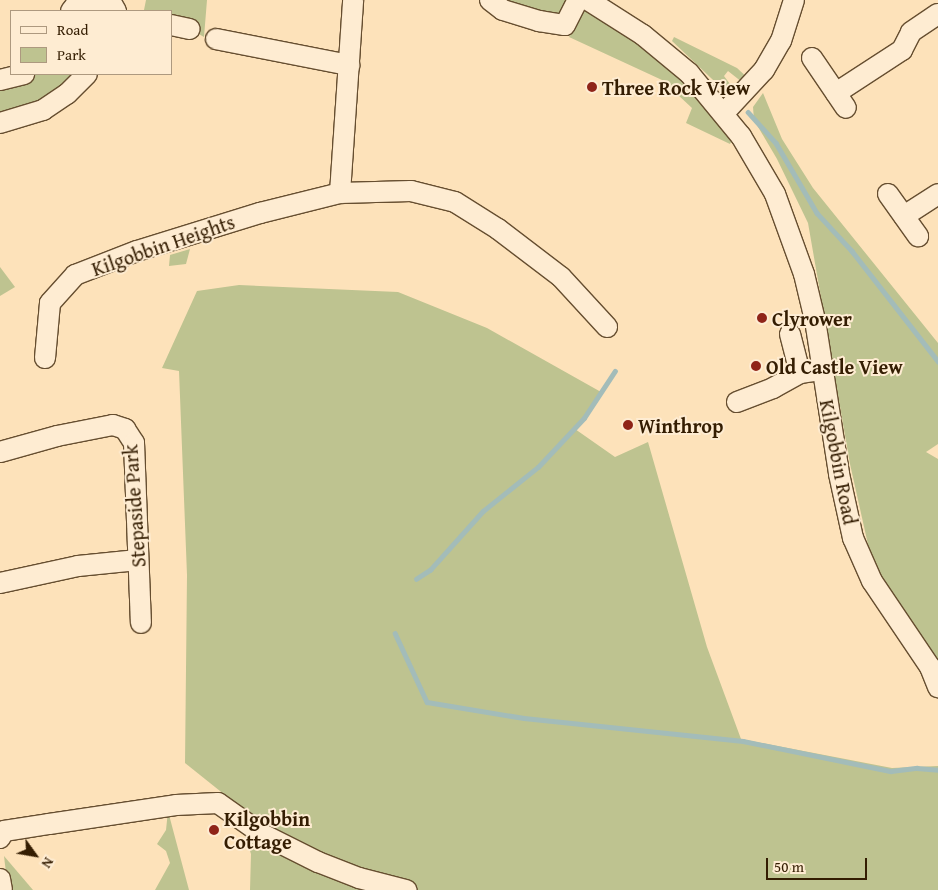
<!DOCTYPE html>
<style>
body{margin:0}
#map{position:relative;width:938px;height:890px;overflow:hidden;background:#fde2ba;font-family:"Gentium Book Plus",serif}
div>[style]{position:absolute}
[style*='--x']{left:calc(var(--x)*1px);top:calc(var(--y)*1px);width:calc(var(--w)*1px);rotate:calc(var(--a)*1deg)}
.green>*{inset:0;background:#bec390}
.stream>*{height:4.5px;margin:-2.25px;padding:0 2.25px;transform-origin:2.25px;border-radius:2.25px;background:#a3bcb9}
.roads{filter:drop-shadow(1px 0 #664e30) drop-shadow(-1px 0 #664e30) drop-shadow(0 1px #664e30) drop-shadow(0 -1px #664e30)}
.minor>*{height:20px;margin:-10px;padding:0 10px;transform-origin:10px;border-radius:10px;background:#feecd2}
.dots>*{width:14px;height:14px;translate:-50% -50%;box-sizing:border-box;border:2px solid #feecd2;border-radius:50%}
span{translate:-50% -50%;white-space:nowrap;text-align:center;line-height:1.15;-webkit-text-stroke:4px #feecd2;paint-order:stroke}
.poi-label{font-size:20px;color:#341d02;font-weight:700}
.left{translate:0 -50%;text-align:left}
.street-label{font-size:20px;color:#341d02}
.legend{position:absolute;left:10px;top:10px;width:162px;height:65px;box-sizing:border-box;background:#feecd2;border:1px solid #ad997f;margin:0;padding:6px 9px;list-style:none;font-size:15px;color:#341d02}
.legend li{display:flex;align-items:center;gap:10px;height:25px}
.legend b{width:25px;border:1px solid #ad997f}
.north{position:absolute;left:10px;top:830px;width:50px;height:50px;-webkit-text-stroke:4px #feecd2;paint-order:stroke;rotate:122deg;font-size:14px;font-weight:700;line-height:20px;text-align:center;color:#341d02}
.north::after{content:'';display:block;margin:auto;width:18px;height:22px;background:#341d02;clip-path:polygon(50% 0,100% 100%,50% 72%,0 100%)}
.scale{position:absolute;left:766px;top:858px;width:101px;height:22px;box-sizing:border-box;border:2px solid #341d02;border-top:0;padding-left:6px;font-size:15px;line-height:18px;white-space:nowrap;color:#341d02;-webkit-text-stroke:4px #feecd2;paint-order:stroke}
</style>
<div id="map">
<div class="green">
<i style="clip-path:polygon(146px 0,207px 0,204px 37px,183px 25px,171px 22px,171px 11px,144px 10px)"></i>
<i style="clip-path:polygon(495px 0,572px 0,566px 19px)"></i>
<i style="clip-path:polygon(582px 10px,593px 10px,672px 68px,733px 138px,730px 144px,686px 123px,692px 108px,662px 80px,569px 37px)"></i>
<i style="clip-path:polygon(674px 37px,737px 68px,752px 82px,747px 86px,728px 71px,724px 76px,733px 88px,731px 97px,672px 41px)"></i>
<i style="clip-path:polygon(36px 74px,80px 74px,62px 92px,0 118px,0 85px)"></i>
<i style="clip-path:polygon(763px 93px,782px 139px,813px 188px,938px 343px,938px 444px,926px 452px,938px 459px,938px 661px,904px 614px,879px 572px,869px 549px,850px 464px,808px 223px,777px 159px,754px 120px,753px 107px)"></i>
<i style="clip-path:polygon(190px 249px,186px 264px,169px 266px,170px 255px)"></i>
<i style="clip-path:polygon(0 267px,15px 287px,0 296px)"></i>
<i style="clip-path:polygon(239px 285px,398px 292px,487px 328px,601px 392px,575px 429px,615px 457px,648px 442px,707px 647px,741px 739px,892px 768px,938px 766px,938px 890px,250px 890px,251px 854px,235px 803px,185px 763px,187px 575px,179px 371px,162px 368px,197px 291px)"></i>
<i style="clip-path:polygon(168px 811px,185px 875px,189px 890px,155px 890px,170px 863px,166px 851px,157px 844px,166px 830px)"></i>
<i style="clip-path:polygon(4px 856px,33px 890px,8px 890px)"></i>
</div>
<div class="stream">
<i style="--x:748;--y:112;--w:42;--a:47.9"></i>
<i style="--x:776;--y:143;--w:81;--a:59.6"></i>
<i style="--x:817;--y:213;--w:52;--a:47.4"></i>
<i style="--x:852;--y:251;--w:140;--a:52"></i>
<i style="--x:416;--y:579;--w:17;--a:-33"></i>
<i style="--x:430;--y:570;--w:79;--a:-48.1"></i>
<i style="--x:483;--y:511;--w:70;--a:-38.7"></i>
<i style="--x:538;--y:467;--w:67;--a:-46.8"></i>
<i style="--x:584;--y:418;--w:56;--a:-56.6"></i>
<i style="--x:395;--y:633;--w:76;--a:65.1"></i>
<i style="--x:427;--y:702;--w:98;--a:9.4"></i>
<i style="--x:524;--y:718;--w:220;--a:6"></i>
<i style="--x:743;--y:741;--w:151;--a:11.5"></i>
<i style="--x:891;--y:771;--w:26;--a:-7"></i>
<i style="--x:917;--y:768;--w:21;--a:5"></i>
</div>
<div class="roads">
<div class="minor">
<i style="--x:490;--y:0;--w:16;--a:38"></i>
<i style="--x:503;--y:10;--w:38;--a:17"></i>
<i style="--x:539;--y:21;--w:26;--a:9"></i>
<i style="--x:565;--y:25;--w:28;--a:-63"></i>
<i style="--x:588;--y:0;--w:65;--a:32.5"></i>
<i style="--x:643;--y:35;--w:60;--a:39.6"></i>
<i style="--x:689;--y:73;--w:82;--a:50.5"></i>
<i style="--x:741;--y:136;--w:67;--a:59.6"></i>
<i style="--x:775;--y:194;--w:85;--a:70.1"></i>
<i style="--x:804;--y:274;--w:47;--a:76.6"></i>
<i style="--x:815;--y:320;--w:156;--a:81.1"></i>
<i style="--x:839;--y:474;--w:66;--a:77.7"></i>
<i style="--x:853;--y:538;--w:47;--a:66.2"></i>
<i style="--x:872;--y:581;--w:104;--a:56"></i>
<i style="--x:930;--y:667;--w:22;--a:68"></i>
<i style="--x:71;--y:11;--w:6;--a:-51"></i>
<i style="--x:75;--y:6;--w:22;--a:-13"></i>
<i style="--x:96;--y:1;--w:16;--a:11"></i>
<i style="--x:112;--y:4;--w:8;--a:60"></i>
<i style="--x:171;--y:25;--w:19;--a:12"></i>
<i style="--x:216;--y:39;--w:136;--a:11.1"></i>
<i style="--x:812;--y:58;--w:60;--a:55.8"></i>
<i style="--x:0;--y:80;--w:25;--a:-14"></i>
<i style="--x:836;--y:93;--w:79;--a:-33.1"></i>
<i style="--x:902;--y:50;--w:20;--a:-63"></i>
<i style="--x:911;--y:32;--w:32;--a:-34"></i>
<i style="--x:724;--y:113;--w:59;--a:-47.1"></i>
<i style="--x:764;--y:70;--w:34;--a:-60"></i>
<i style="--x:781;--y:41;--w:43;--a:-72.4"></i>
<i style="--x:0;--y:123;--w:45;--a:-16.8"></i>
<i style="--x:43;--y:110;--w:29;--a:-34"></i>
<i style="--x:67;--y:94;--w:28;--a:-45"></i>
<i style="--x:340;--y:193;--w:193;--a:-86.1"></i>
<i style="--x:888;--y:194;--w:52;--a:54.5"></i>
<i style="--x:904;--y:216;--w:40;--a:-32.9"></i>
<i style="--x:790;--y:334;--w:40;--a:75.6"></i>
<i style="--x:45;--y:358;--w:55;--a:-84.8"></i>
<i style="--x:50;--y:303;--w:38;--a:-48"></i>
<i style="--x:75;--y:275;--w:66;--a:-21.2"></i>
<i style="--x:137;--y:251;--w:129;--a:-17.2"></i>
<i style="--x:260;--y:213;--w:82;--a:-14"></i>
<i style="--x:340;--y:193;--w:71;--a:-1.6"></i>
<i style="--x:411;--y:191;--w:45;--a:14"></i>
<i style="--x:455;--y:202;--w:51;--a:32.1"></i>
<i style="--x:498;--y:229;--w:79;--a:37.3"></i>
<i style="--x:561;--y:277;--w:68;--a:47.4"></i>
<i style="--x:737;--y:402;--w:39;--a:-21"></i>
<i style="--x:773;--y:388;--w:31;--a:-29"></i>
<i style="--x:800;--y:373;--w:22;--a:-8"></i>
<i style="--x:0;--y:452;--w:59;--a:-15.7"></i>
<i style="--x:57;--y:436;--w:57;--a:-11.1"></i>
<i style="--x:113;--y:425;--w:13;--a:18"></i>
<i style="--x:125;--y:429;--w:17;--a:57"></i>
<i style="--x:134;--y:443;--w:180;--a:87.8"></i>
<i style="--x:0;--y:583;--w:80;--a:-12.3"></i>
<i style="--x:78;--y:566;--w:60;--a:-5.7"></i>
<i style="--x:0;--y:838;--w:8;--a:-60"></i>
<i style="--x:4;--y:831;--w:46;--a:-8.8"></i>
<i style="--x:49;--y:824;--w:128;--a:-8.5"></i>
<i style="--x:176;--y:805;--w:42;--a:-2.7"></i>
<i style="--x:218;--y:803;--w:54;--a:35.2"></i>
<i style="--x:262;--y:834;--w:63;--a:26.6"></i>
<i style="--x:318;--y:862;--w:44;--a:21.3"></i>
<i style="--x:359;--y:878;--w:49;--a:14.3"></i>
<i style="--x:0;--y:879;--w:11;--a:80"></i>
</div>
</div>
<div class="dots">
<i style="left:592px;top:87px;background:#8f2418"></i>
<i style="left:762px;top:318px;background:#8f2418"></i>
<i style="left:756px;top:366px;background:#8f2418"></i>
<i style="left:628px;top:425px;background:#8f2418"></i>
<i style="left:214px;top:830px;background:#8f2418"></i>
</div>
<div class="poi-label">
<span class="left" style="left:602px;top:87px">Three Rock View</span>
<span class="left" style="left:772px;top:318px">Clyrower</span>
<span class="left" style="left:766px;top:366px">Old Castle View</span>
<span class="left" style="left:638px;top:425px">Winthrop</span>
<span class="left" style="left:224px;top:830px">Kilgobbin<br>Cottage</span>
</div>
<div class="street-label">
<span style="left:163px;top:245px;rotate:-19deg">Kilgobbin Heights</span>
<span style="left:839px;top:462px;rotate:79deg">Kilgobbin Road</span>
<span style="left:134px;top:506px;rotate:-94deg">Stepaside Park</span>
</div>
<ul class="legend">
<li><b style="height:6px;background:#feecd2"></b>Road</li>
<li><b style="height:14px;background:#bec390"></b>Park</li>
</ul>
<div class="north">N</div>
<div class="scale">50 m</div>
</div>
